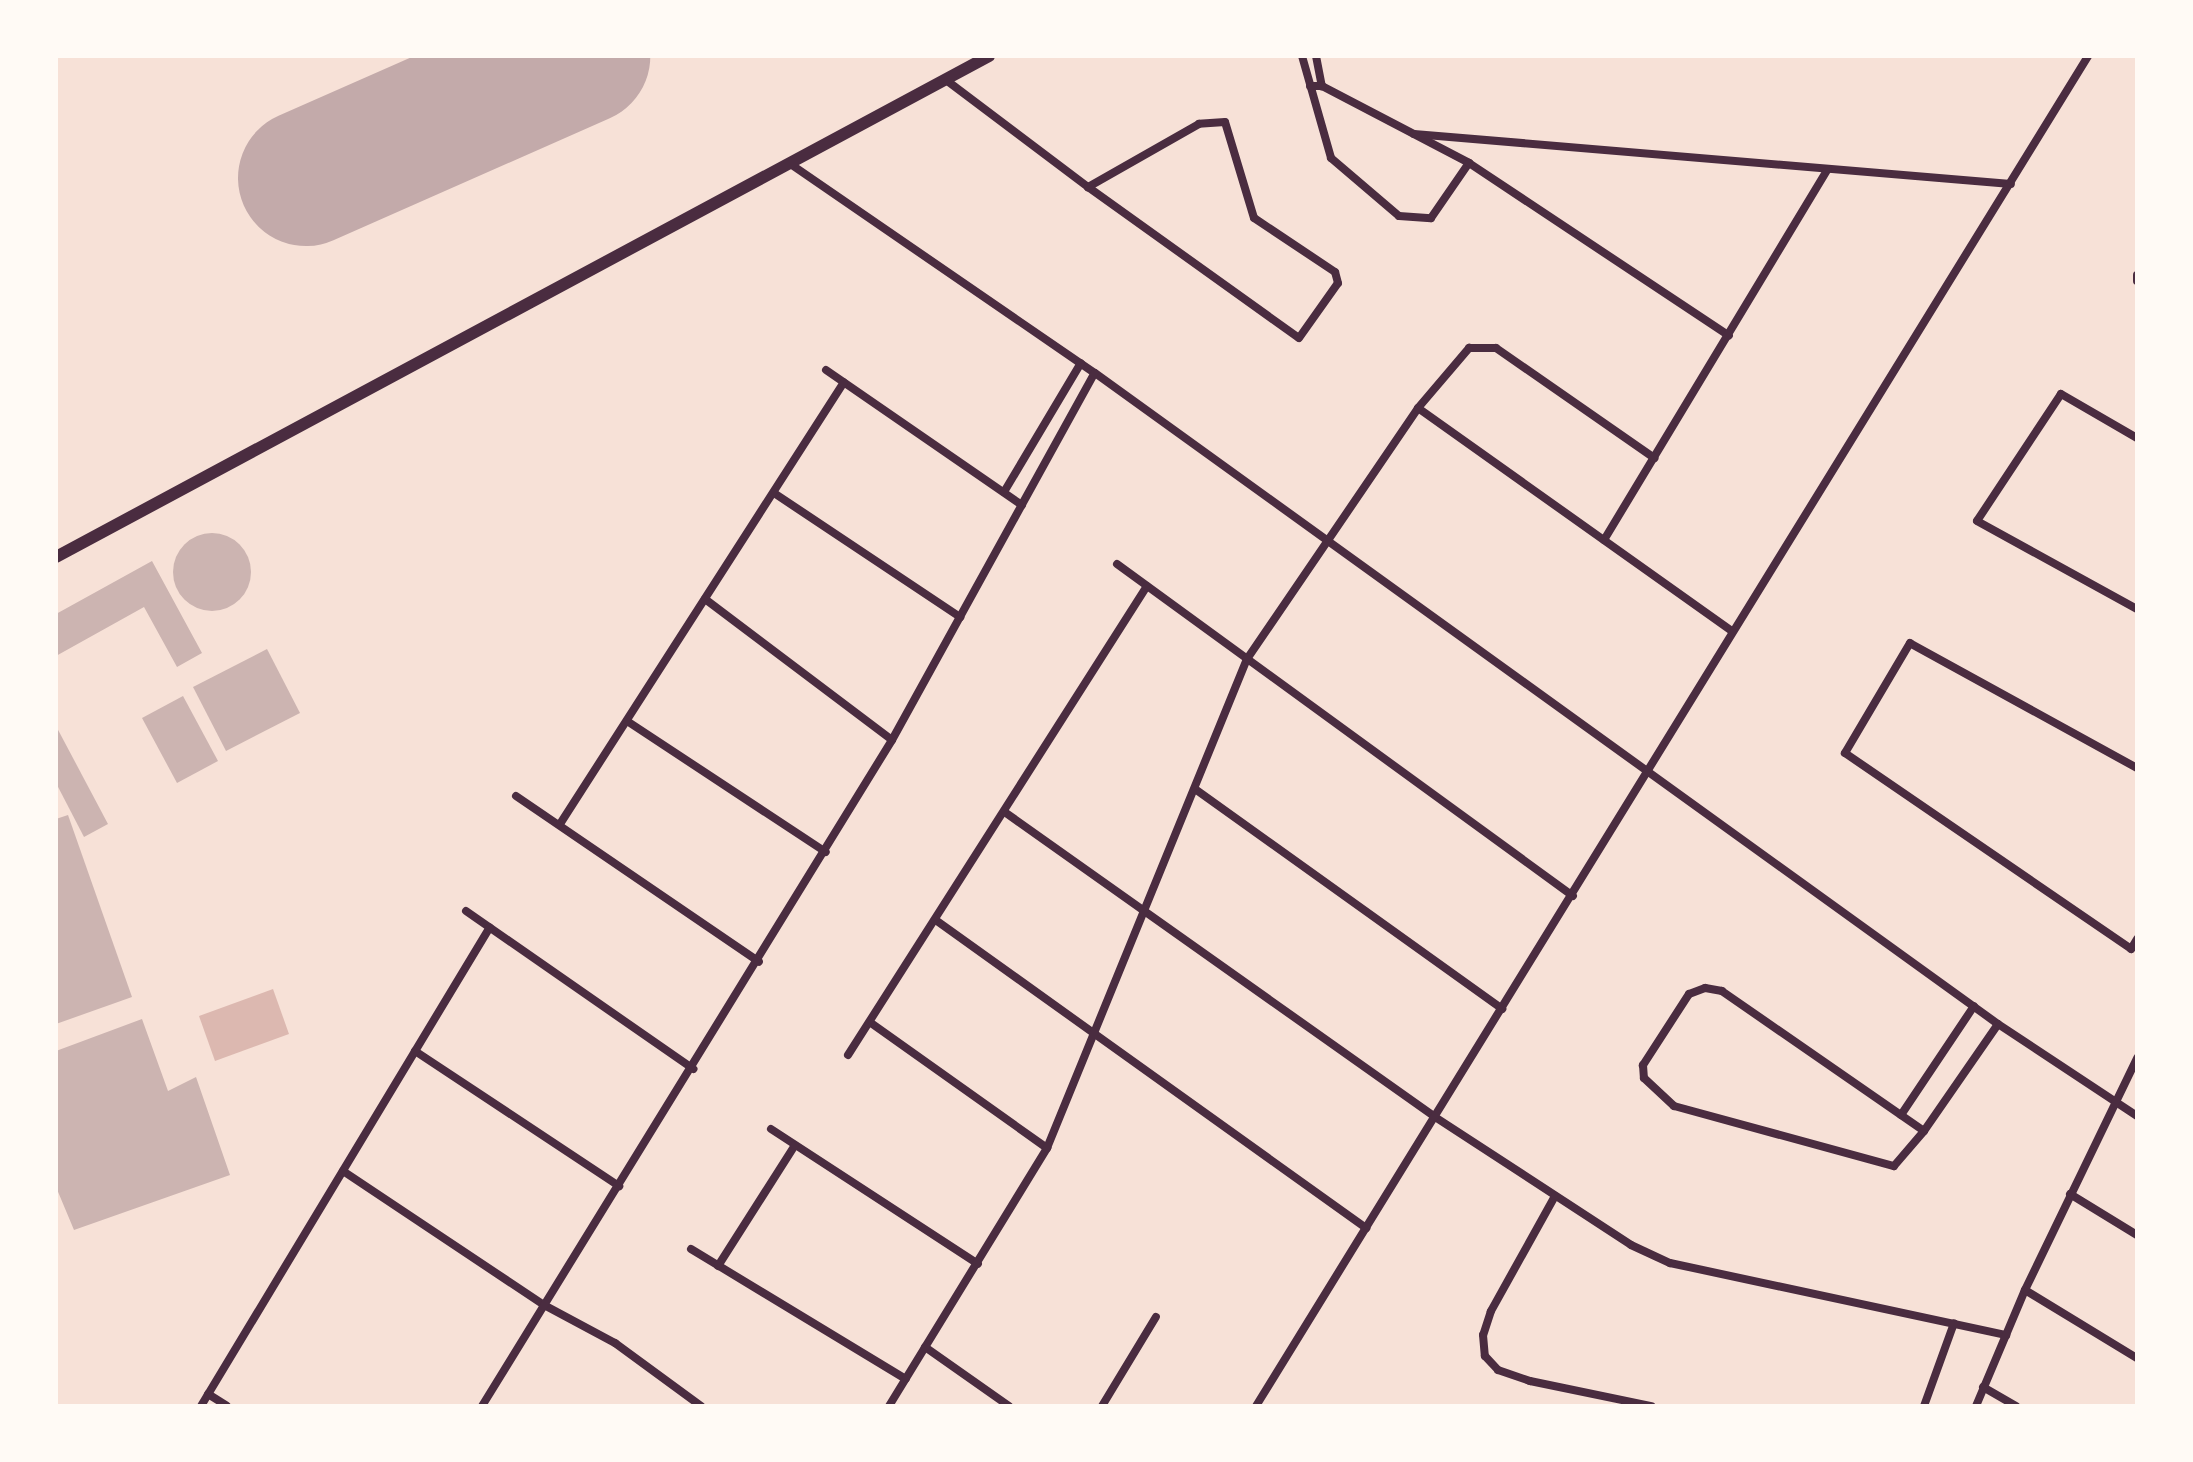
<!DOCTYPE html>
<style>
body{margin:0}
#map{position:relative;width:2193px;height:1462px;overflow:hidden;background:#f7e1d7;font-family:Mulish,sans-serif}
div>[style]{position:absolute}
[style*='--x']{left:calc(var(--x)*1px);top:calc(var(--y)*1px);width:calc(var(--w)*1px);rotate:calc(var(--a)*1deg)}
.water>*{inset:0;background:#dcb8b0}
.runway>*{height:136px;margin:-68px;padding:0 68px;transform-origin:68px;border-radius:68px;background:#c3aaaa}
.building>*{inset:0;background:#ccb4b1}
.round{border-radius:50%}
.minor>*{height:8px;margin:-4px;padding:0 4px;transform-origin:4px;border-radius:4px;background:#4a2c40}
.tertiary>*{height:12px;margin:-6px;padding:0 6px;transform-origin:6px;border-radius:6px;background:#4a2c40}
span{translate:-50% -50%;white-space:nowrap;text-align:center;line-height:1.15;-webkit-text-stroke:6px #fffaf5;paint-order:stroke}
.frame{position:absolute;inset:0;border:58px solid #fffaf5;pointer-events:none}
</style>
<div id="map">
<div class="water">
<i style="clip-path:polygon(273px 989px,289px 1034px,215px 1061px,199px 1016px)"></i>
</div>
<div class="runway">
<i style="--x:306;--y:178;--w:302;--a:-23.8"></i>
</div>
<div class="building">
<i class="round" style="left:173px;top:533px;width:78px;height:78px"></i>
<i style="clip-path:polygon(152px 561px,202px 653px,177px 667px,144px 607px,56px 656px,56px 614px)"></i>
<i style="clip-path:polygon(267px 649px,300px 713px,226px 751px,193px 687px)"></i>
<i style="clip-path:polygon(183px 696px,218px 761px,177px 783px,142px 718px)"></i>
<i style="clip-path:polygon(56px 726px,108px 824px,84px 837px,56px 783px)"></i>
<i style="clip-path:polygon(68px 815px,132px 997px,56px 1024px,56px 819px)"></i>
<i style="clip-path:polygon(142px 1019px,168px 1091px,196px 1077px,230px 1175px,74px 1230px,56px 1187px,56px 1051px)"></i>
</div>
<div class="minor">
<i style="--x:1302;--y:56;--w:106;--a:74.1"></i>
<i style="--x:1331;--y:158;--w:89;--a:40.5"></i>
<i style="--x:1399;--y:216;--w:32;--a:4"></i>
<i style="--x:1431;--y:218;--w:67;--a:-55.4"></i>
<i style="--x:1316;--y:56;--w:31;--a:79"></i>
<i style="--x:946;--y:80;--w:178;--a:37"></i>
<i style="--x:1088;--y:187;--w:259;--a:35.6"></i>
<i style="--x:1299;--y:338;--w:67;--a:-54.7"></i>
<i style="--x:1338;--y:283;--w:11;--a:-105"></i>
<i style="--x:1335;--y:272;--w:97;--a:-146.3"></i>
<i style="--x:1254;--y:218;--w:100;--a:-106.8"></i>
<i style="--x:1225;--y:122;--w:26;--a:176"></i>
<i style="--x:1199;--y:124;--w:128;--a:150.4"></i>
<i style="--x:1310;--y:86;--w:12;--a:0"></i>
<i style="--x:1322;--y:86;--w:166;--a:27.6"></i>
<i style="--x:1469;--y:163;--w:312;--a:33.6"></i>
<i style="--x:1414;--y:134;--w:599;--a:4.79"></i>
<i style="--x:789;--y:163;--w:371;--a:34.5"></i>
<i style="--x:1095;--y:373;--w:1113;--a:35.79"></i>
<i style="--x:1998;--y:1024;--w:167;--a:33.5"></i>
<i style="--x:2137;--y:275;--w:6;--a:90"></i>
<i style="--x:826;--y:370;--w:238;--a:34.6"></i>
<i style="--x:1418;--y:408;--w:385;--a:35.4"></i>
<i style="--x:2137;--y:438;--w:88;--a:-149.9"></i>
<i style="--x:2061;--y:394;--w:152;--a:123.5"></i>
<i style="--x:1977;--y:521;--w:183;--a:28.8"></i>
<i style="--x:1004;--y:492;--w:150;--a:-59.2"></i>
<i style="--x:774;--y:493;--w:224;--a:33.7"></i>
<i style="--x:1604;--y:540;--w:433;--a:-58.9"></i>
<i style="--x:1117;--y:564;--w:564;--a:36.06"></i>
<i style="--x:705;--y:599;--w:234;--a:37"></i>
<i style="--x:627;--y:721;--w:238;--a:33.4"></i>
<i style="--x:2137;--y:768;--w:259;--a:-151.2"></i>
<i style="--x:1910;--y:643;--w:128;--a:120.6"></i>
<i style="--x:1845;--y:753;--w:347;--a:34.4"></i>
<i style="--x:2131;--y:949;--w:12;--a:-59"></i>
<i style="--x:1195;--y:789;--w:378;--a:35.6"></i>
<i style="--x:516;--y:796;--w:294;--a:34.3"></i>
<i style="--x:1006;--y:813;--w:526;--a:35.32"></i>
<i style="--x:1435;--y:1117;--w:234;--a:33.1"></i>
<i style="--x:1631;--y:1245;--w:43;--a:24.8"></i>
<i style="--x:1670;--y:1263;--w:344;--a:12.1"></i>
<i style="--x:560;--y:824;--w:525;--a:-57.28"></i>
<i style="--x:466;--y:911;--w:277;--a:34.8"></i>
<i style="--x:937;--y:921;--w:528;--a:35.59"></i>
<i style="--x:871;--y:1023;--w:216;--a:35.4"></i>
<i style="--x:415;--y:1051;--w:245;--a:33.5"></i>
<i style="--x:848;--y:1055;--w:556;--a:-57.48"></i>
<i style="--x:1901;--y:1115;--w:131;--a:-56.2"></i>
<i style="--x:771;--y:1129;--w:247;--a:33.1"></i>
<i style="--x:1924;--y:1131;--w:246;--a:-145.3"></i>
<i style="--x:1722;--y:991;--w:17;--a:-170"></i>
<i style="--x:1705;--y:988;--w:17;--a:159"></i>
<i style="--x:1689;--y:994;--w:85;--a:122.9"></i>
<i style="--x:1643;--y:1065;--w:13;--a:86"></i>
<i style="--x:1644;--y:1078;--w:41;--a:43"></i>
<i style="--x:1674;--y:1106;--w:228;--a:15.3"></i>
<i style="--x:1894;--y:1166;--w:46;--a:-49.4"></i>
<i style="--x:1924;--y:1131;--w:130;--a:-55.3"></i>
<i style="--x:343;--y:1171;--w:242;--a:33.7"></i>
<i style="--x:544;--y:1305;--w:81;--a:28.2"></i>
<i style="--x:615;--y:1343;--w:107;--a:36.2"></i>
<i style="--x:2070;--y:1194;--w:79;--a:31.5"></i>
<i style="--x:1555;--y:1196;--w:132;--a:119.1"></i>
<i style="--x:1491;--y:1311;--w:25;--a:108"></i>
<i style="--x:1483;--y:1335;--w:21;--a:85"></i>
<i style="--x:1485;--y:1356;--w:19;--a:47"></i>
<i style="--x:1498;--y:1370;--w:34;--a:19"></i>
<i style="--x:1530;--y:1381;--w:124;--a:11.7"></i>
<i style="--x:691;--y:1249;--w:251;--a:31.2"></i>
<i style="--x:718;--y:1266;--w:143;--a:-57.5"></i>
<i style="--x:2025;--y:1290;--w:131;--a:31.3"></i>
<i style="--x:925;--y:1347;--w:103;--a:35.1"></i>
<i style="--x:1983;--y:1387;--w:38;--a:30"></i>
<i style="--x:208;--y:1394;--w:22;--a:32"></i>
<i style="--x:201;--y:1406;--w:559;--a:-58.9"></i>
<i style="--x:482;--y:1406;--w:782;--a:-58.38"></i>
<i style="--x:892;--y:740;--w:419;--a:-61.1"></i>
<i style="--x:889;--y:1406;--w:303;--a:-58.5"></i>
<i style="--x:1047;--y:1148;--w:528;--a:-67.76"></i>
<i style="--x:1247;--y:659;--w:304;--a:-55.7"></i>
<i style="--x:1418;--y:408;--w:79;--a:-49.6"></i>
<i style="--x:1469;--y:348;--w:27;--a:0"></i>
<i style="--x:1496;--y:348;--w:193;--a:34.8"></i>
<i style="--x:1102;--y:1406;--w:104;--a:-58.8"></i>
<i style="--x:1256;--y:1406;--w:1586;--a:-58.35"></i>
<i style="--x:1924;--y:1406;--w:88;--a:-70.1"></i>
<i style="--x:1976;--y:1406;--w:126;--a:-67.1"></i>
<i style="--x:2025;--y:1290;--w:258;--a:-64.2"></i>
</div>
<div class="tertiary">
<i style="--x:56;--y:557;--w:1059;--a:-28.23"></i>
</div>
<div class="frame"></div>
</div>
